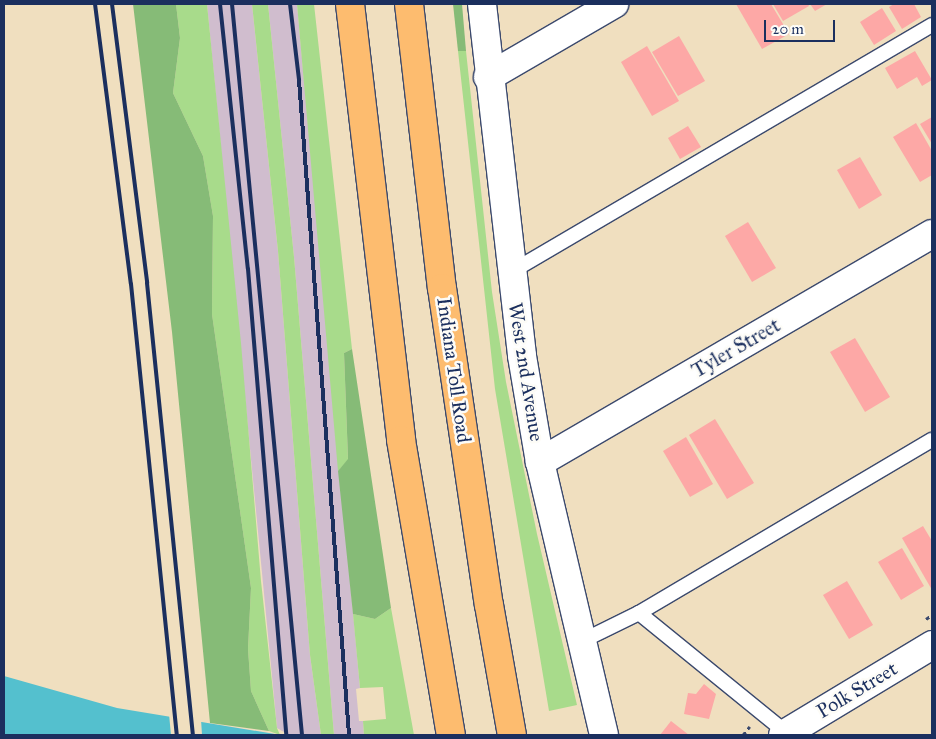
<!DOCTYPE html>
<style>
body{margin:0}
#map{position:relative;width:936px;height:739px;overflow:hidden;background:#f0dfbf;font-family:"IM FELL Great Primer",serif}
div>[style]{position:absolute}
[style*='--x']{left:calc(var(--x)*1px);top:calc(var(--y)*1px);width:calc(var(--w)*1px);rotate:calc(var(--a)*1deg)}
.industrial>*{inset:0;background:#d0bdce}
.green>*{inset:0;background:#a8db8b}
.forest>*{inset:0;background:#86bb77}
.water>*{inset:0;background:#54c0ce}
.pier>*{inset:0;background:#f0dfbf}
.building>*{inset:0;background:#fda8a6}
.path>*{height:3px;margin-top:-1.5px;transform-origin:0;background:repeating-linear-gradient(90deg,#3b496d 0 4px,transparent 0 8px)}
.roads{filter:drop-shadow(1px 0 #3b496d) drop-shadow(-1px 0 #3b496d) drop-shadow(0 1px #3b496d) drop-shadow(0 -1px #3b496d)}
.lane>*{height:14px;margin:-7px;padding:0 7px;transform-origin:7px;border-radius:7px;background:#fff}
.street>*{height:28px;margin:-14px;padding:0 14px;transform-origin:14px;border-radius:14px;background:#fff}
.highway>*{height:28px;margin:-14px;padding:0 14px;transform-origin:14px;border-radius:14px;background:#fdbc6f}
.rail>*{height:4px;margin:-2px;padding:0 2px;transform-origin:2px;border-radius:2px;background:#1b2f5e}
span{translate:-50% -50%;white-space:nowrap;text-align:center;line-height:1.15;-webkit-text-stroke:5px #fdfcf7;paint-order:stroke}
.street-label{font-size:20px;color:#1b2f5e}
.frame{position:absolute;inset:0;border:5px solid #1b2f5e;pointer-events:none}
.scale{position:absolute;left:764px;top:20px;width:71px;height:22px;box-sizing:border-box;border:2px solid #1b2f5e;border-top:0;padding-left:6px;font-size:15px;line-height:18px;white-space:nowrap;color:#1b2f5e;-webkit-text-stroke:4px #fdfcf7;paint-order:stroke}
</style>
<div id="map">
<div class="industrial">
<i style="clip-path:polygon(207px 4px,252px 4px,278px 251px,310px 655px,321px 735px,289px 735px,277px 728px)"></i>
<i style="clip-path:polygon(268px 4px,297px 4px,360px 688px,356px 689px,359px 721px,363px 721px,364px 735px,334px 735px,294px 257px)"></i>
</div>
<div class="green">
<i style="clip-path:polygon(176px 4px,207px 4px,241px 343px,261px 581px,277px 728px,280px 735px,269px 731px,251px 691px,248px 649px,251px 588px,212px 314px,213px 216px,203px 156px,173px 93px,180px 38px)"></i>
<i style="clip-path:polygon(252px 4px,268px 4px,294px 257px,334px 735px,321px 735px,310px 655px,278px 251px)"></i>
<i style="clip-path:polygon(297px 4px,314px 4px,352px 349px,344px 353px,348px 460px,338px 471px)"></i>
<i style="clip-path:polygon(458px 51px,466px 51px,492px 292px,506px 382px,537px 534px,577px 705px,549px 711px,495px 389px)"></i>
<i style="clip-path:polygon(391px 608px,414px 735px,364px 735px,363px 721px,386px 719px,383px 687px,360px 688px,353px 614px,375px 619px)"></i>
</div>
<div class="forest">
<i style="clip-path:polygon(133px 4px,176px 4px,180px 38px,173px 93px,203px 156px,213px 216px,212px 314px,251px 588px,248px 649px,251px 691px,269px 731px,210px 723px,172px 332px)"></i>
<i style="clip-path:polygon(453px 4px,462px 4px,466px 51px,458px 51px)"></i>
<i style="clip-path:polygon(352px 349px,391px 608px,375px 619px,353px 614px,338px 471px,348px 459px,344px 353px)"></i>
</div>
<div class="water">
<i style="clip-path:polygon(4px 676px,117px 708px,281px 735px,4px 735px)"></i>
</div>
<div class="pier">
<i style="clip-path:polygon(169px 714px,201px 719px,202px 735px,171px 735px)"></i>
</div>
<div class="building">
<i style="clip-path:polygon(736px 4px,771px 4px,789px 34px,762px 49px)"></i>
<i style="clip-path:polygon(773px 4px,808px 4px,809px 6px,783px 21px)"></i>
<i style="clip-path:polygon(810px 4px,827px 4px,815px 11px)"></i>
<i style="clip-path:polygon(894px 4px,914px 4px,921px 17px,902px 29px,889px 7px)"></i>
<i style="clip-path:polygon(882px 8px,896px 31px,874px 45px,860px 22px)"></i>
<i style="clip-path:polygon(679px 36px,705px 81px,678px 96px,652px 52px)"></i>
<i style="clip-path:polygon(647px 46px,679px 101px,652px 116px,621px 62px)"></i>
<i style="clip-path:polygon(915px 51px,932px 80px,922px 86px,917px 77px,897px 89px,885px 68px)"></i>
<i style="clip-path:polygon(932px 117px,932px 144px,920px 124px)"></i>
<i style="clip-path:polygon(916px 123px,932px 151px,932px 175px,920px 182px,893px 137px)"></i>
<i style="clip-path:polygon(688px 126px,701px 147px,680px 159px,668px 138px)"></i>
<i style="clip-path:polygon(860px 157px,882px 195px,859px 209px,837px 170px)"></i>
<i style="clip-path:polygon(748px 222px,776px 268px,752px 282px,725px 236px)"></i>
<i style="clip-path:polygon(855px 338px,890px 397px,865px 412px,830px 352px)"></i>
<i style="clip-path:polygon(715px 419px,754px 483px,727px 499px,689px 435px)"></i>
<i style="clip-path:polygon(686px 437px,713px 484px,690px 497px,663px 451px)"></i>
<i style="clip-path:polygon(923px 526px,932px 541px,932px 590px,902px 538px)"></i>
<i style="clip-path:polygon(902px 548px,924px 586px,901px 600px,878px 562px)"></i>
<i style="clip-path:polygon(847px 581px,873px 625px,849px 639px,823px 595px)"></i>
<i style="clip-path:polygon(704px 684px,716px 694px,709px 719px,684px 714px,688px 693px,696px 694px)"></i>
<i style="clip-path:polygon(671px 721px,689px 735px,660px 735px)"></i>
</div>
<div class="path">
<i style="--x:926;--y:619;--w:7;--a:-34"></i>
<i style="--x:743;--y:735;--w:11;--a:-52"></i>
</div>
<div class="roads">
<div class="lane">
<i style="--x:511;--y:272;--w:488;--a:-30.4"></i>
<i style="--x:639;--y:613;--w:340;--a:-30.6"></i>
<i style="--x:580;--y:642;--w:66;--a:-26.2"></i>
<i style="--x:639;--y:613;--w:193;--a:39.1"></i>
</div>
<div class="street">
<i style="--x:482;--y:4;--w:354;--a:83.5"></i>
<i style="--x:522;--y:356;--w:108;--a:80.4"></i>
<i style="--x:540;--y:462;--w:280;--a:76.8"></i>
<i style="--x:488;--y:77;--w:146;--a:-30.1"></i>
<i style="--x:540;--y:462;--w:453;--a:-30.2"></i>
<i style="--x:783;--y:735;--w:174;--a:-31.1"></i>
</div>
<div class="highway">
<i style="--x:350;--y:4;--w:439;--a:83.3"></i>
<i style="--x:401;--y:440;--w:299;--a:80.4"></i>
<i style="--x:409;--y:4;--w:286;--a:83.4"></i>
<i style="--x:442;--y:288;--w:320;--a:81.6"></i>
<i style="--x:489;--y:605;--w:132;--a:80"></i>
</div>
</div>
<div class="rail">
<i style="--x:95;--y:4;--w:282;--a:82.7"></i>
<i style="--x:131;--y:284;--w:453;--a:84.2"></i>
<i style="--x:112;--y:4;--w:281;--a:82.8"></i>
<i style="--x:147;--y:283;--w:454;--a:84.2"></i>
<i style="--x:220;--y:4;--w:266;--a:84"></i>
<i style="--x:248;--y:269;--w:468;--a:85.3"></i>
<i style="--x:232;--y:4;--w:734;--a:84.53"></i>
<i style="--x:290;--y:4;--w:77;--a:83.2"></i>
<i style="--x:299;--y:80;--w:657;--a:85.63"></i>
</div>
<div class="street-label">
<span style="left:736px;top:348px;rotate:-30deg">Tyler Street</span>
<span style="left:454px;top:370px;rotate:82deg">Indiana Toll Road</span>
<span style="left:526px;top:372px;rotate:81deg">West 2nd Avenue</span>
<span style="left:857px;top:690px;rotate:-31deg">Polk Street</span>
</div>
<div class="frame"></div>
<div class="scale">20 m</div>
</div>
